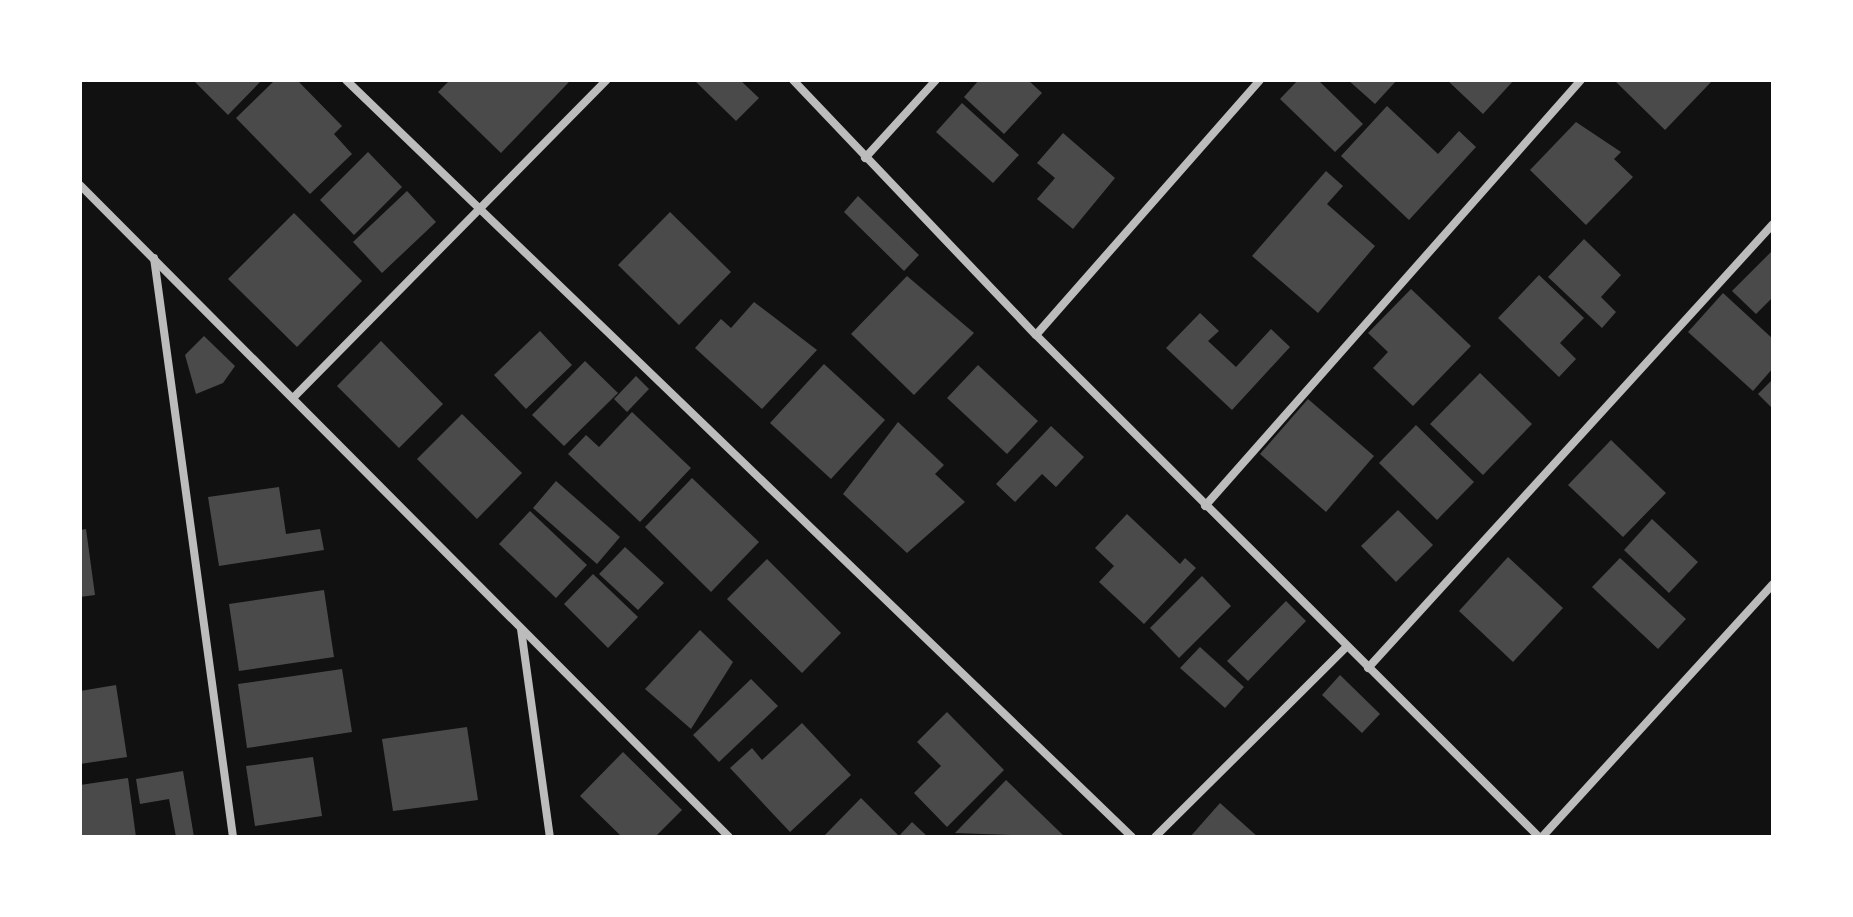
<!DOCTYPE html>
<style>
body{margin:0}
#map{position:relative;width:1853px;height:917px;overflow:hidden;background:#111;font-family:Lato,sans-serif}
div>[style]{position:absolute}
[style*='--x']{left:calc(var(--x)*1px);top:calc(var(--y)*1px);width:calc(var(--w)*1px);rotate:calc(var(--a)*1deg)}
.building>*{inset:0;background:#4a4a4a}
.minor>*{height:8px;margin:-4px;padding:0 4px;transform-origin:4px;border-radius:4px;background:#bcbcbc}
span{translate:-50% -50%;white-space:nowrap;text-align:center;line-height:1.15;-webkit-text-stroke:8px #fff;paint-order:stroke}
.frame{position:absolute;inset:0;border:82px solid #fff;pointer-events:none}
</style>
<div id="map">
<div class="building">
<i style="clip-path:polygon(193px 80px,262px 80px,228px 115px)"></i>
<i style="clip-path:polygon(275px 80px,297px 80px,342px 126px,334px 134px,352px 154px,310px 194px,236px 118px)"></i>
<i style="clip-path:polygon(450px 80px,566px 80px,569px 82px,501px 153px,438px 92px)"></i>
<i style="clip-path:polygon(694px 80px,740px 80px,759px 98px,736px 121px)"></i>
<i style="clip-path:polygon(979px 80px,1028px 80px,1042px 93px,1004px 134px,964px 97px)"></i>
<i style="clip-path:polygon(1298px 80px,1318px 80px,1363px 124px,1335px 152px,1280px 99px)"></i>
<i style="clip-path:polygon(1348px 80px,1397px 80px,1375px 104px)"></i>
<i style="clip-path:polygon(1447px 80px,1514px 80px,1483px 114px)"></i>
<i style="clip-path:polygon(1614px 80px,1713px 80px,1665px 130px)"></i>
<i style="clip-path:polygon(962px 103px,1019px 155px,993px 183px,936px 132px)"></i>
<i style="clip-path:polygon(1387px 106px,1438px 154px,1459px 131px,1476px 147px,1409px 220px,1341px 156px)"></i>
<i style="clip-path:polygon(1576px 122px,1621px 152px,1614px 159px,1633px 177px,1586px 225px,1530px 170px)"></i>
<i style="clip-path:polygon(1063px 133px,1115px 178px,1073px 229px,1037px 199px,1055px 178px,1037px 163px)"></i>
<i style="clip-path:polygon(368px 152px,402px 187px,354px 235px,320px 200px)"></i>
<i style="clip-path:polygon(1326px 171px,1343px 186px,1327px 204px,1375px 246px,1318px 313px,1252px 256px)"></i>
<i style="clip-path:polygon(407px 191px,436px 222px,382px 273px,353px 242px)"></i>
<i style="clip-path:polygon(858px 196px,919px 255px,904px 271px,844px 212px)"></i>
<i style="clip-path:polygon(670px 212px,731px 272px,679px 325px,618px 265px)"></i>
<i style="clip-path:polygon(294px 213px,362px 281px,297px 347px,228px 279px)"></i>
<i style="clip-path:polygon(1584px 239px,1621px 275px,1601px 297px,1616px 312px,1602px 328px,1548px 277px)"></i>
<i style="clip-path:polygon(1773px 250px,1773px 297px,1756px 314px,1732px 291px)"></i>
<i style="clip-path:polygon(1539px 275px,1584px 318px,1560px 343px,1576px 359px,1559px 377px,1498px 318px)"></i>
<i style="clip-path:polygon(907px 276px,974px 333px,914px 395px,851px 334px)"></i>
<i style="clip-path:polygon(1411px 289px,1471px 346px,1413px 406px,1373px 368px,1388px 352px,1368px 333px)"></i>
<i style="clip-path:polygon(1723px 293px,1773px 339px,1773px 368px,1753px 391px,1688px 332px)"></i>
<i style="clip-path:polygon(754px 302px,817px 350px,762px 409px,695px 348px,721px 319px,731px 328px)"></i>
<i style="clip-path:polygon(1200px 313px,1219px 331px,1208px 341px,1236px 367px,1271px 329px,1290px 347px,1232px 410px,1166px 348px)"></i>
<i style="clip-path:polygon(540px 331px,572px 365px,526px 409px,494px 375px)"></i>
<i style="clip-path:polygon(204px 336px,235px 366px,223px 383px,196px 394px,185px 355px)"></i>
<i style="clip-path:polygon(381px 341px,443px 404px,399px 448px,337px 386px)"></i>
<i style="clip-path:polygon(585px 361px,618px 393px,564px 446px,532px 415px)"></i>
<i style="clip-path:polygon(824px 364px,885px 420px,831px 479px,770px 423px)"></i>
<i style="clip-path:polygon(978px 365px,1038px 421px,1007px 454px,947px 398px)"></i>
<i style="clip-path:polygon(1480px 373px,1532px 424px,1483px 475px,1430px 424px)"></i>
<i style="clip-path:polygon(636px 376px,649px 389px,627px 412px,614px 399px)"></i>
<i style="clip-path:polygon(1773px 379px,1773px 409px,1758px 394px)"></i>
<i style="clip-path:polygon(1308px 399px,1374px 456px,1326px 512px,1260px 454px)"></i>
<i style="clip-path:polygon(632px 412px,691px 468px,640px 522px,568px 454px,586px 435px,599px 447px)"></i>
<i style="clip-path:polygon(462px 414px,522px 473px,477px 519px,417px 459px)"></i>
<i style="clip-path:polygon(898px 422px,944px 465px,935px 474px,965px 502px,907px 553px,843px 494px)"></i>
<i style="clip-path:polygon(1416px 425px,1474px 482px,1437px 520px,1379px 463px)"></i>
<i style="clip-path:polygon(1051px 426px,1084px 457px,1056px 487px,1042px 474px,1015px 502px,996px 484px)"></i>
<i style="clip-path:polygon(1611px 440px,1666px 493px,1623px 537px,1568px 485px)"></i>
<i style="clip-path:polygon(692px 478px,759px 542px,711px 592px,645px 527px)"></i>
<i style="clip-path:polygon(556px 481px,620px 537px,597px 564px,533px 508px)"></i>
<i style="clip-path:polygon(279px 487px,286px 534px,320px 529px,324px 550px,219px 566px,208px 497px)"></i>
<i style="clip-path:polygon(1398px 510px,1433px 545px,1396px 582px,1361px 546px)"></i>
<i style="clip-path:polygon(530px 511px,587px 565px,556px 598px,499px 544px)"></i>
<i style="clip-path:polygon(1127px 514px,1180px 564px,1185px 558px,1196px 568px,1144px 624px,1099px 582px,1114px 566px,1095px 548px)"></i>
<i style="clip-path:polygon(1652px 519px,1698px 562px,1669px 593px,1624px 550px)"></i>
<i style="clip-path:polygon(86px 529px,95px 595px,80px 597px,80px 530px)"></i>
<i style="clip-path:polygon(625px 547px,664px 583px,638px 610px,599px 574px)"></i>
<i style="clip-path:polygon(1508px 557px,1563px 608px,1513px 662px,1459px 611px)"></i>
<i style="clip-path:polygon(1620px 558px,1686px 619px,1658px 649px,1592px 587px)"></i>
<i style="clip-path:polygon(767px 559px,841px 633px,802px 673px,727px 599px)"></i>
<i style="clip-path:polygon(593px 574px,638px 617px,608px 648px,564px 604px)"></i>
<i style="clip-path:polygon(1202px 576px,1231px 606px,1179px 658px,1150px 628px)"></i>
<i style="clip-path:polygon(324px 590px,334px 657px,239px 671px,229px 604px)"></i>
<i style="clip-path:polygon(1286px 601px,1306px 621px,1248px 681px,1227px 661px)"></i>
<i style="clip-path:polygon(700px 630px,733px 662px,691px 729px,645px 689px)"></i>
<i style="clip-path:polygon(1200px 647px,1244px 687px,1225px 708px,1180px 668px)"></i>
<i style="clip-path:polygon(342px 669px,352px 732px,247px 748px,238px 684px)"></i>
<i style="clip-path:polygon(1340px 675px,1380px 714px,1362px 733px,1322px 695px)"></i>
<i style="clip-path:polygon(751px 679px,778px 706px,719px 762px,693px 735px)"></i>
<i style="clip-path:polygon(116px 685px,127px 757px,80px 764px,80px 691px)"></i>
<i style="clip-path:polygon(947px 712px,1004px 770px,947px 827px,914px 793px,941px 766px,917px 742px)"></i>
<i style="clip-path:polygon(802px 723px,851px 775px,790px 832px,730px 768px,752px 748px,762px 760px)"></i>
<i style="clip-path:polygon(467px 727px,478px 800px,393px 811px,382px 739px)"></i>
<i style="clip-path:polygon(623px 752px,682px 810px,655px 837px,622px 837px,580px 796px)"></i>
<i style="clip-path:polygon(313px 757px,322px 816px,255px 826px,246px 766px)"></i>
<i style="clip-path:polygon(183px 771px,194px 837px,176px 837px,169px 799px,140px 804px,136px 779px)"></i>
<i style="clip-path:polygon(128px 778px,136px 837px,80px 837px,80px 785px)"></i>
<i style="clip-path:polygon(1006px 780px,1065px 837px,955px 833px)"></i>
<i style="clip-path:polygon(861px 798px,899px 836px,912px 822px,928px 837px,823px 837px)"></i>
<i style="clip-path:polygon(1220px 803px,1258px 837px,1190px 837px)"></i>
</div>
<div class="minor">
<i style="--x:346;--y:80;--w:1091;--a:43.92"></i>
<i style="--x:793;--y:80;--w:352;--a:46.4"></i>
<i style="--x:1036;--y:335;--w:711;--a:44.94"></i>
<i style="--x:865;--y:158;--w:105;--a:-47.7"></i>
<i style="--x:80;--y:185;--w:920;--a:45.13"></i>
<i style="--x:154;--y:258;--w:584;--a:82.23"></i>
<i style="--x:1036;--y:335;--w:339;--a:-48.7"></i>
<i style="--x:293;--y:398;--w:447;--a:-45.4"></i>
<i style="--x:1205;--y:506;--w:568;--a:-48.57"></i>
<i style="--x:521;--y:629;--w:210;--a:82.1"></i>
<i style="--x:1368;--y:668;--w:601;--a:-47.63"></i>
<i style="--x:1155;--y:837;--w:269;--a:-44.8"></i>
<i style="--x:1542;--y:837;--w:343;--a:-47.6"></i>
</div>
<div class="frame"></div>
</div>
